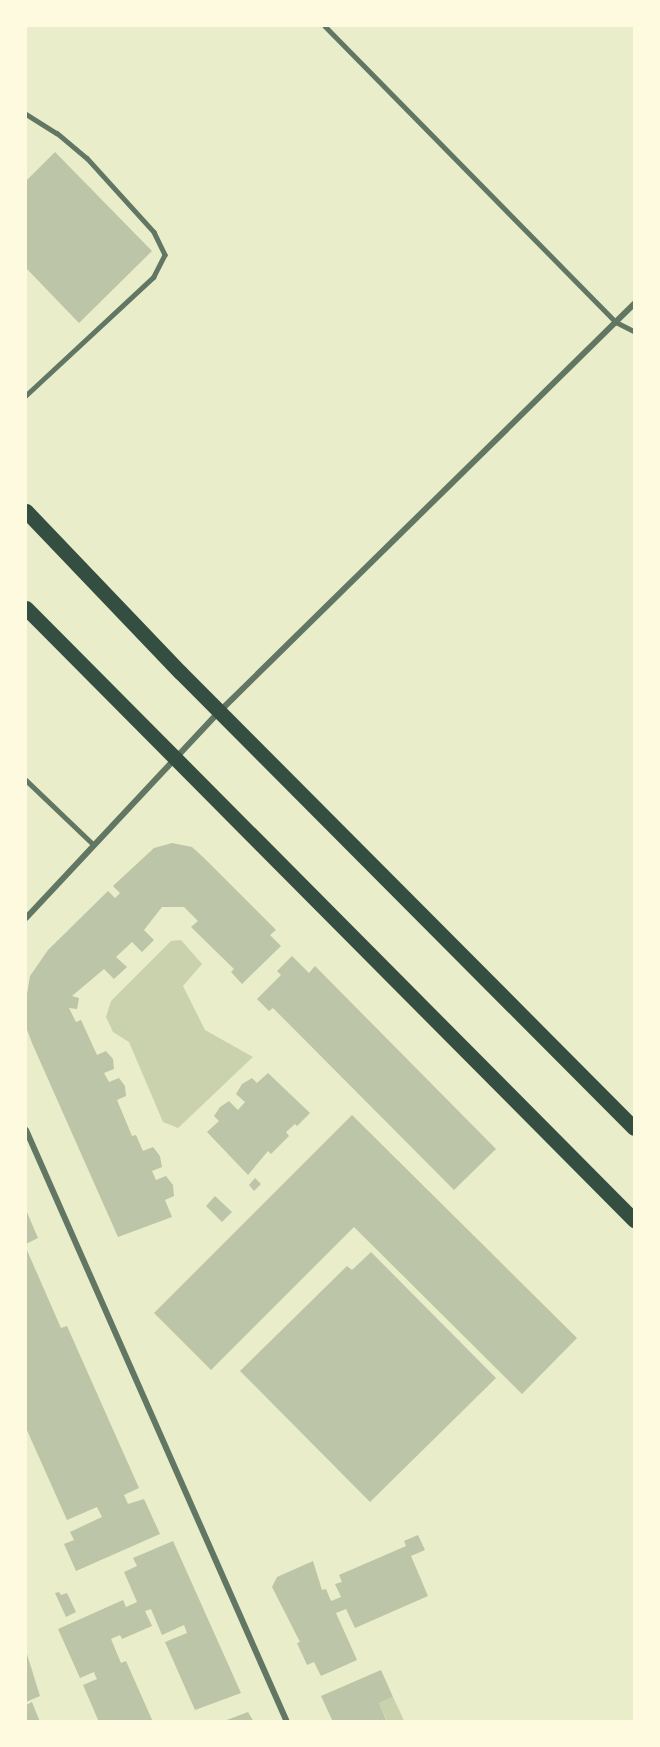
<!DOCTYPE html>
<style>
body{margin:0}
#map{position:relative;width:660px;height:1747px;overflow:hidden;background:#e9edc9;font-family:"Source Sans 3",sans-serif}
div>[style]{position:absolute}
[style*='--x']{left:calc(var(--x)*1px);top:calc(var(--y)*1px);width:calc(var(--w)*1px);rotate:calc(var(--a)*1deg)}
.green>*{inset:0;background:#cad2ad}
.building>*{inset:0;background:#bcc5a7}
.service>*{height:4.5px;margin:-2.25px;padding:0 2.25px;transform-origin:2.25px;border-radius:2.25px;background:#617663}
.minor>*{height:6px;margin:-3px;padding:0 3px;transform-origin:3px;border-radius:3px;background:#617663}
.primary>*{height:15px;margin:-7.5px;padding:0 7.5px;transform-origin:7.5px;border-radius:7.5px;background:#344e41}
span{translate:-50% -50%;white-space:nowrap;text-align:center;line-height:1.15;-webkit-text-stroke:4.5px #fefae0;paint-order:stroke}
.frame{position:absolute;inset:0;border:27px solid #fefae0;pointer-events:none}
</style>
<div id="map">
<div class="green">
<i style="clip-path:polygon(181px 940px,202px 964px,183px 986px,205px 1030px,253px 1057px,178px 1128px,163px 1122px,129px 1042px,113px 1032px,106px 1017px,111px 1001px,171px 941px)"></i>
<i style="clip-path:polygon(393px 1697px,401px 1714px,404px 1721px,387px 1721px,379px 1703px)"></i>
</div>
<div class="building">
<i style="clip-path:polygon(55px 152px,152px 251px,79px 323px,26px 268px,26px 181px)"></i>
<i style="clip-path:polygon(172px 843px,192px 847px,203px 857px,276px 930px,270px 935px,281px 946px,242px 984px,231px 972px,234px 969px,191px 927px,198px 921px,184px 907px,162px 907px,144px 930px,154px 940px,142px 952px,132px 942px,116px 957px,127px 967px,114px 979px,104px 969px,72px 996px,79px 998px,77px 1009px,69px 1008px,76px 1022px,81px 1020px,97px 1055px,106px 1051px,113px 1059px,114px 1069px,104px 1073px,109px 1082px,119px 1078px,125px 1086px,126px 1096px,117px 1100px,132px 1136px,136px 1135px,143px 1151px,153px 1147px,160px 1156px,162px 1167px,152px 1171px,156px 1180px,166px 1176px,173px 1185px,174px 1196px,165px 1200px,172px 1217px,118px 1237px,32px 1043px,26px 1027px,26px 1000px,30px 976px,48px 950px,108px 891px,115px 898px,120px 893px,113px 886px,154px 848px)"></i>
<i style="clip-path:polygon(292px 956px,309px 973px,315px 966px,496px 1149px,454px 1190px,273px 1008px,269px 1011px,257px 999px,281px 975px,277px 971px)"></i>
<i style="clip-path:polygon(268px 1073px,310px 1113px,297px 1126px,295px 1124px,286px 1132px,289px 1136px,271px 1154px,268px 1151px,248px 1175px,207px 1132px,219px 1121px,214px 1116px,220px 1107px,229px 1101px,238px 1110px,245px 1102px,236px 1094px,242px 1084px,252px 1078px,257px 1083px)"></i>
<i style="clip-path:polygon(352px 1115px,577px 1338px,522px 1394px,354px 1227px,211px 1370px,154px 1313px)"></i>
<i style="clip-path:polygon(255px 1178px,261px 1184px,254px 1191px,249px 1185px)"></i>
<i style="clip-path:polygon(215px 1196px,232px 1212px,222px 1222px,206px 1206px)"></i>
<i style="clip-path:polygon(26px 1210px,38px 1238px,26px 1244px)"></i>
<i style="clip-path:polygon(26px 1248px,61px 1328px,67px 1326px,139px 1488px,124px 1495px,128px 1504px,144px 1499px,160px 1534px,76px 1571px,64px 1544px,74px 1540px,70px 1532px,102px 1517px,97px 1507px,67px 1520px,26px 1428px)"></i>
<i style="clip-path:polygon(371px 1252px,496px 1378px,370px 1502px,240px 1371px,347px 1266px,352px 1270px)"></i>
<i style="clip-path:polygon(418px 1535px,425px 1550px,411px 1556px,428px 1596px,355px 1628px,346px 1609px,336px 1613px,357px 1660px,321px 1676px,314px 1662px,307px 1665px,297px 1643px,300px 1642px,272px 1587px,277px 1577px,313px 1561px,322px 1590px,326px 1589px,331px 1601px,341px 1597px,335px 1584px,342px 1582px,339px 1575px,406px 1546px,404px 1541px)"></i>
<i style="clip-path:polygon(173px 1541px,241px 1693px,195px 1710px,165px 1642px,187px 1633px,184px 1625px,162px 1635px,151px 1609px,145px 1611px,152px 1626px,122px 1639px,120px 1635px,111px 1639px,121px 1663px,126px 1661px,153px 1722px,99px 1722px,83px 1685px,97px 1679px,95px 1675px,94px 1672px,80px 1678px,58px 1629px,123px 1600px,126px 1607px,137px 1602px,124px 1572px,137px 1566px,133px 1558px)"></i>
<i style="clip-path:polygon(59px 1592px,61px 1595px,67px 1593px,76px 1612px,66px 1617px,55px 1593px)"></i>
<i style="clip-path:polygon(26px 1651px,40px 1696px,26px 1702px)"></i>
<i style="clip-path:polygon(381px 1670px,393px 1697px,379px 1703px,387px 1722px,333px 1722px,321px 1696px)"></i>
<i style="clip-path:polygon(32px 1702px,40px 1722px,26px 1722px,26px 1705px)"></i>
<i style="clip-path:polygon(248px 1712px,254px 1722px,224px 1722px,224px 1721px)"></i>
</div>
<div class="service">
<i style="--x:325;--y:26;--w:415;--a:45.5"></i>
<i style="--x:616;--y:322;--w:20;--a:27"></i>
<i style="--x:26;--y:114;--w:36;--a:32"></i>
<i style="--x:57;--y:133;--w:39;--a:40"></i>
<i style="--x:87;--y:158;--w:100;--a:47.8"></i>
<i style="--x:154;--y:232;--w:25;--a:64"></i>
<i style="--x:165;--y:255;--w:25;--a:117"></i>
<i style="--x:154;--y:277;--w:175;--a:137.1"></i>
<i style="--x:26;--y:780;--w:93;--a:43.7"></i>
</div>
<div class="minor">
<i style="--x:26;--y:918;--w:284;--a:-46.9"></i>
<i style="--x:220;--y:711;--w:581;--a:-44.51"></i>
<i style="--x:26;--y:1130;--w:647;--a:66.21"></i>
</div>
<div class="primary">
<i style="--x:26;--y:511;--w:223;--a:46.3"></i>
<i style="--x:180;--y:672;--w:643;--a:45.13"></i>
<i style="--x:26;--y:608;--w:863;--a:45.19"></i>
</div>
<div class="frame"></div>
</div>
